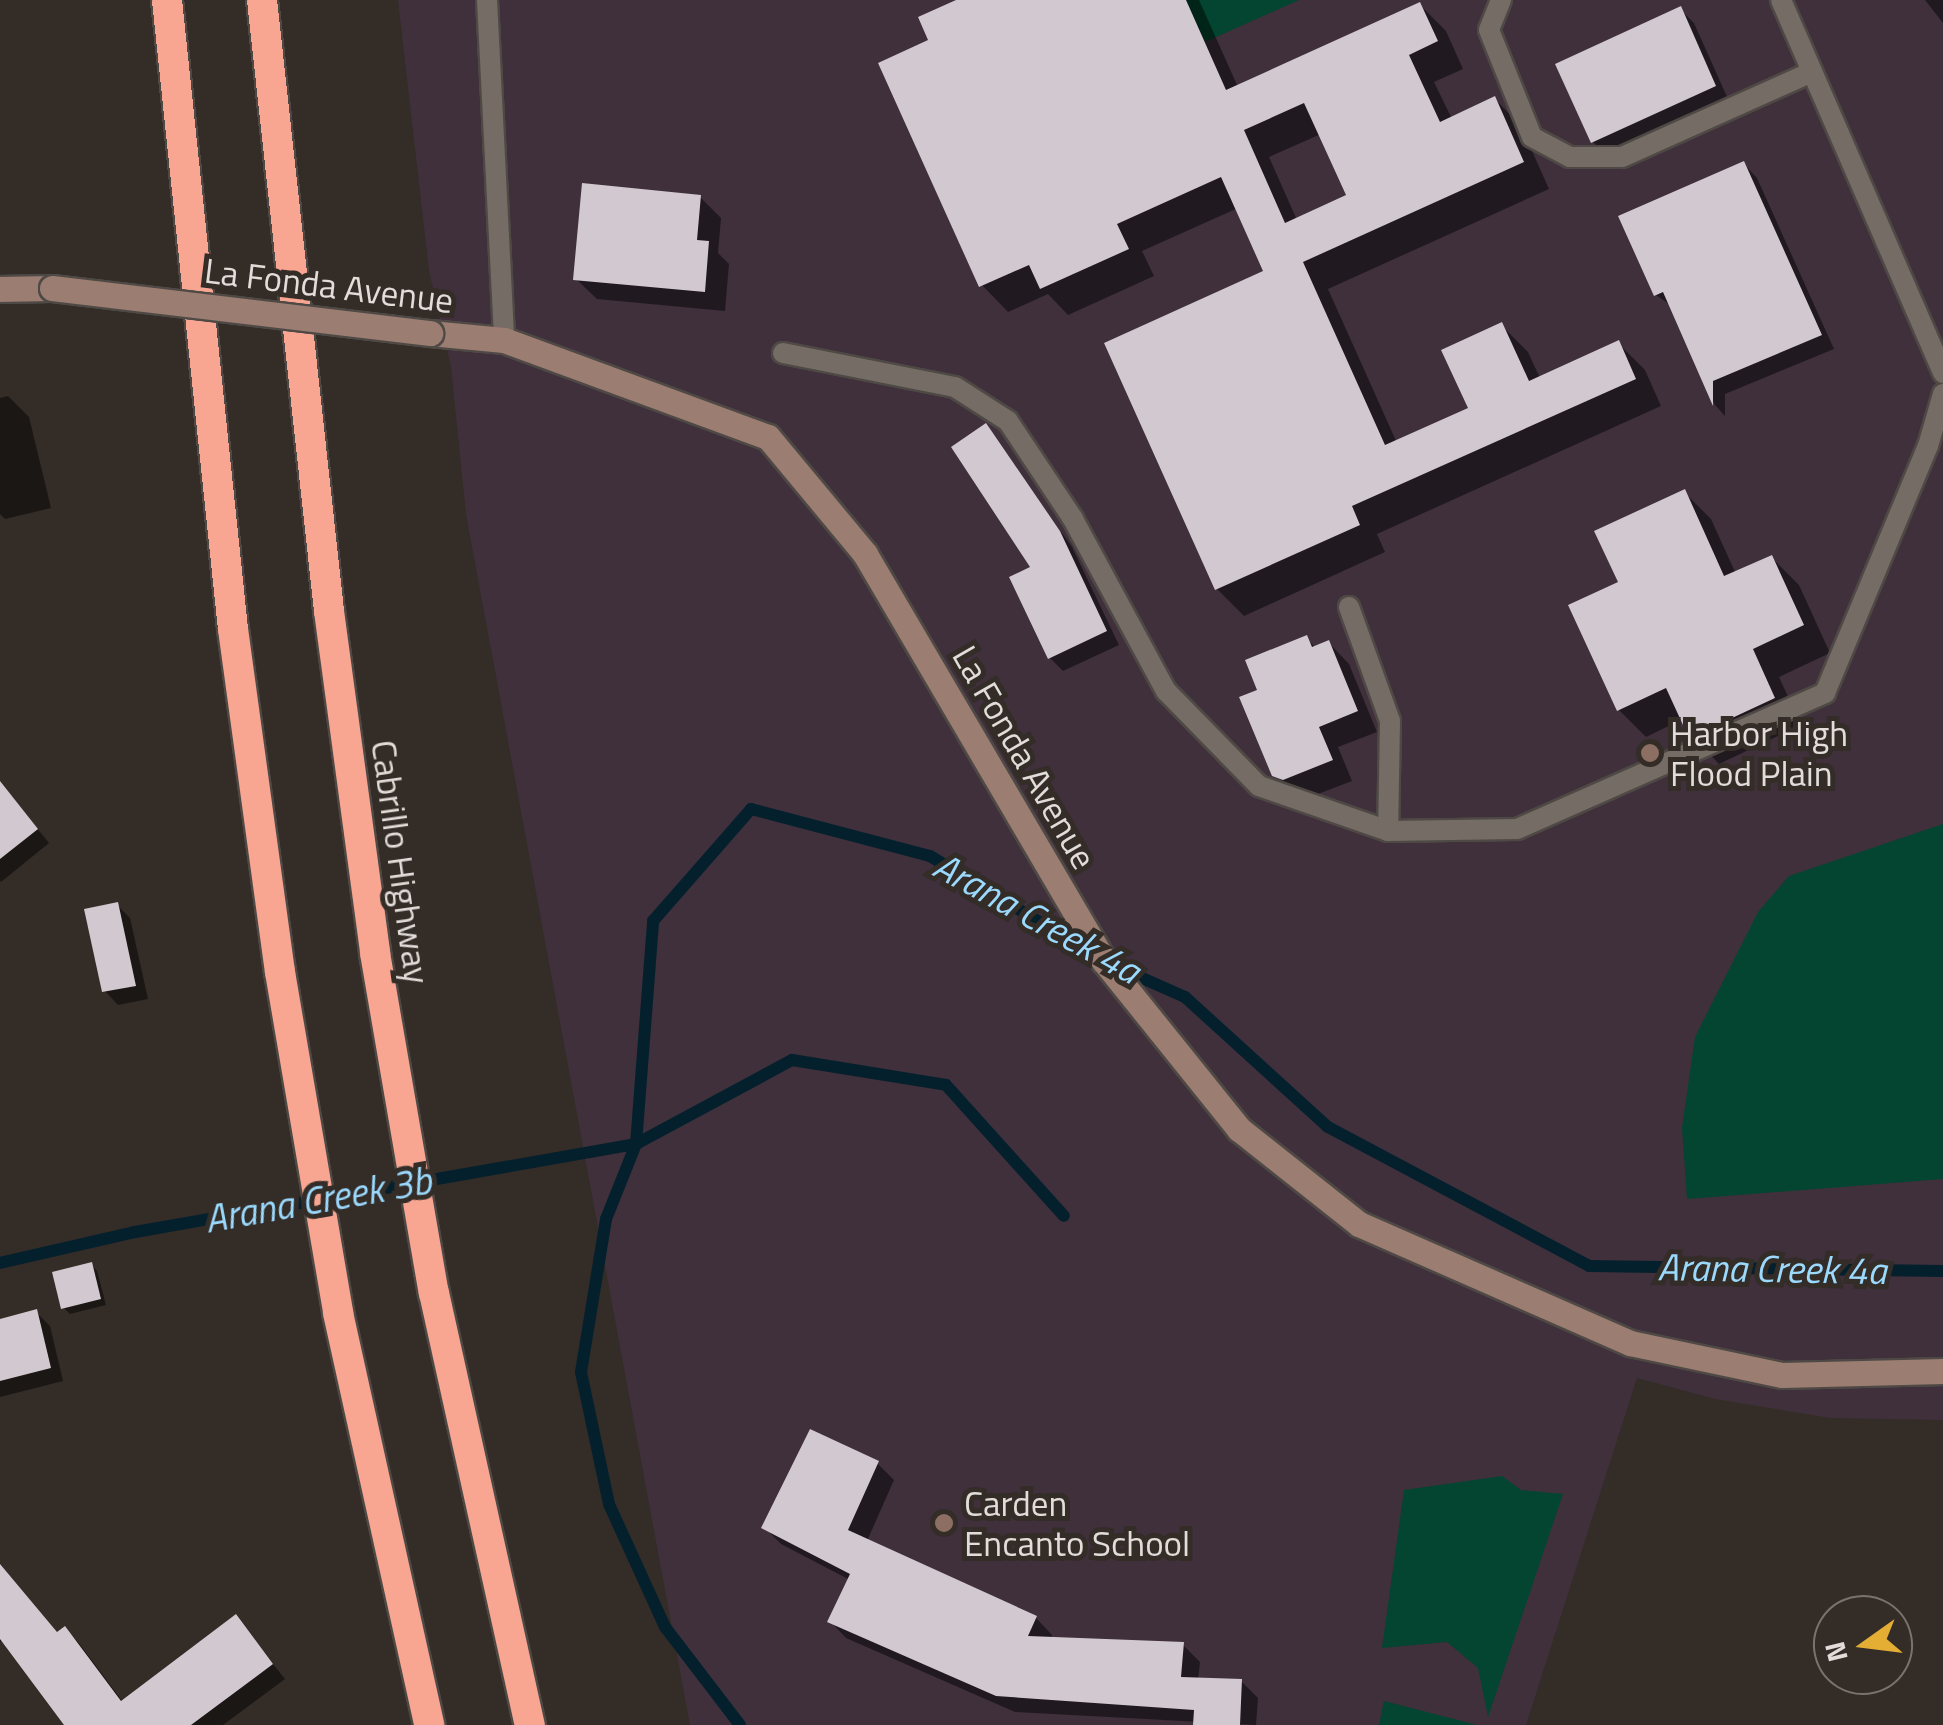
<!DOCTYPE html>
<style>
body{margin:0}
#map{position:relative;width:1943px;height:1725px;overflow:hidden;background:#332c27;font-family:"Titillium Web",sans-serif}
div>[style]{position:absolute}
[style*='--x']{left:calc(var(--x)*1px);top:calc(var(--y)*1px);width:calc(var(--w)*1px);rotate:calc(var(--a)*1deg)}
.education>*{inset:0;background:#3f303c}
.green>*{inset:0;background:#034530}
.shadow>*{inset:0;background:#0007}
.stream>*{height:12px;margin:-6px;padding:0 6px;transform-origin:6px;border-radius:6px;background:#05202d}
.building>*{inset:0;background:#d2c8cf}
.roads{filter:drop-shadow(2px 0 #4f4945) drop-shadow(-2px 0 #4f4945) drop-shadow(0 2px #4f4945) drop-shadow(0 -2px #4f4945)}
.lane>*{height:20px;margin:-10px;padding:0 10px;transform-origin:10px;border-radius:10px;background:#746c65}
.secondary>*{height:25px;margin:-12.5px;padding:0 12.5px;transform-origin:12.5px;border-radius:12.5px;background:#9c7d72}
.highway>*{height:30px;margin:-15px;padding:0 15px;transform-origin:15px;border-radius:15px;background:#f8a592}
.bridges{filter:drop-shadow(2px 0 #4f4945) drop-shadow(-2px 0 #4f4945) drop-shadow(0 2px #4f4945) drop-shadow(0 -2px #4f4945)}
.secondary-bridge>*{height:25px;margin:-12.5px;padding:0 12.5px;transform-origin:12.5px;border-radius:12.5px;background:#9c7d72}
.dots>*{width:28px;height:28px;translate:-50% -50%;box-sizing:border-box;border:5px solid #332c27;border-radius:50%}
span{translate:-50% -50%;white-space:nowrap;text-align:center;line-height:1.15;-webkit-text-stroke:10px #332c27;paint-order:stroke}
.street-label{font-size:35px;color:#e2ddda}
.poi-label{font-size:35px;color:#e2ddda}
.left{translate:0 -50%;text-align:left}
.water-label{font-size:38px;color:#9bd9fd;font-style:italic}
.north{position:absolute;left:1813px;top:1595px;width:100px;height:100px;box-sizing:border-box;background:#332c27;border:2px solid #79736f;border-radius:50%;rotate:256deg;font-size:28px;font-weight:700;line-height:40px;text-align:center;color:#e2ddda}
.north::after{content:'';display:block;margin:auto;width:35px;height:45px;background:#e4ae35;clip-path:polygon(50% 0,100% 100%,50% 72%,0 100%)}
</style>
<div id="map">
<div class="education">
<i style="clip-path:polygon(398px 0,1943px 0,1943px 1420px,1830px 1418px,1715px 1399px,1637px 1378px,1526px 1725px,690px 1725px,466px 514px,451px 367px,429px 271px)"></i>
</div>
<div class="green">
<i style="clip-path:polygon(1186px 0,1299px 0,1205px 42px)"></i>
<i style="clip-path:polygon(1943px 824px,1943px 1179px,1687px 1199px,1682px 1128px,1695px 1037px,1758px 912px,1789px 876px)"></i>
<i style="clip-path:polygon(1502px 1476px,1521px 1490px,1563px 1494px,1488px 1717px,1478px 1668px,1447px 1642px,1382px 1648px,1404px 1490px)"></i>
<i style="clip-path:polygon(1384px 1701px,1477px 1725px,1379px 1725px)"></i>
</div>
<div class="shadow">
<i style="clip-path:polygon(evenodd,962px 0,1199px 0,1238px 87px,1420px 5px,1446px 31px,1463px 69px,1434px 82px,1452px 119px,1495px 99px,1521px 126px,1549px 189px,1328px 289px,1397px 443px,1471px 409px,1501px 325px,1528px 352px,1540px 378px,1618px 343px,1645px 370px,1661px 406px,1377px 534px,1385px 552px,1244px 616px,1217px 589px,1266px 273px,1238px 208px,1142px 251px,1154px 276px,1068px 315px,1048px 294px,1008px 312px,982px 285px,932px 42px,962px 0,1321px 134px,1349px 197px,1297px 220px,1269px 157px,1321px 134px)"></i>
<i style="clip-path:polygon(1925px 0,1943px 0,1943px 23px)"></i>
<i style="clip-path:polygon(1680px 9px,1694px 23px,1728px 99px,1606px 155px,1593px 142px)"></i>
<i style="clip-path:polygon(1744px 164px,1757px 178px,1834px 349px,1725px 394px,1725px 416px,1715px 405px,1673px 307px,1656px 295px)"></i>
<i style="clip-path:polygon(700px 197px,721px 218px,718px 253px,729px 264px,725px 311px,597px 299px,576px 279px)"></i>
<i style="clip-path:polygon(8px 396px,29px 417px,51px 508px,5px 519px,0 514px,0 398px)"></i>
<i style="clip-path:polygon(986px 427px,1072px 547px,1119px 645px,1063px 671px,1050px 658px,1034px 568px)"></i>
<i style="clip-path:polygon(1684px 492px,1711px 519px,1736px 574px,1772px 558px,1799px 585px,1830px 653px,1779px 677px,1801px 725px,1719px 764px,1692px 736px,1683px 719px,1646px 737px,1619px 710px,1621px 583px)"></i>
<i style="clip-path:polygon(1306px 638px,1316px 648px,1329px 643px,1349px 664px,1377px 732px,1338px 747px,1352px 781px,1305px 799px,1274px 774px,1260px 691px)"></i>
<i style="clip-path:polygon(0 783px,49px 843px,1px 882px,0 880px)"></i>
<i style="clip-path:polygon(117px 905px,130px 918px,148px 999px,118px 1005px,105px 991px)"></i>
<i style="clip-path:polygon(91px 1265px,97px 1271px,106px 1305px,70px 1314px,64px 1308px)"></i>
<i style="clip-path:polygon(36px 1312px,50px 1326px,63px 1381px,0 1397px,0 1321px)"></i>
<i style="clip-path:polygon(877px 1463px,894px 1480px,867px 1541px,1036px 1618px,1052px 1635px,1051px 1639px,1183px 1645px,1200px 1662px,1198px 1680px,1241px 1681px,1258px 1698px,1256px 1725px,1015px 1712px,846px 1638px,830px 1621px,850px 1580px,781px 1544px,764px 1527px)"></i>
<i style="clip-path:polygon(0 1565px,58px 1634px,65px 1629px,78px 1642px,123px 1702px,235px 1617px,285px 1679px,223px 1725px,68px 1725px,4px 1640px,0 1642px)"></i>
</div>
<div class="stream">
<i style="--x:1115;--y:966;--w:77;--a:23.9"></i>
<i style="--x:1185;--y:997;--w:193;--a:42.3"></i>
<i style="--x:1328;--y:1127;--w:296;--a:28"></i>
<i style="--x:1589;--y:1266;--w:354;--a:0.8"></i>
<i style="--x:0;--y:1263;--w:139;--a:-12.9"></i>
<i style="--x:135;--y:1232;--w:509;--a:-9.96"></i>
<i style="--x:636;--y:1144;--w:177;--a:-28.3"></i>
<i style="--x:792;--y:1060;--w:156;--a:9.2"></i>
<i style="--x:946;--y:1085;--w:176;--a:48"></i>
<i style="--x:740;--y:1725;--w:123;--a:-127.4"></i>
<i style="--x:665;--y:1627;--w:135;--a:-114.5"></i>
<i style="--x:609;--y:1504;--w:135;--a:-102"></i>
<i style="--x:581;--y:1372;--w:155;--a:-80.7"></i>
<i style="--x:606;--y:1219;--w:81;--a:-68.2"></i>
<i style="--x:636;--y:1144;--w:224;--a:-85.6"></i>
<i style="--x:653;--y:921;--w:149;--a:-48.8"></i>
<i style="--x:751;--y:809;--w:185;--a:14.7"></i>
<i style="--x:930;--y:856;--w:190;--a:31"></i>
</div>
<div class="building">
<i style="clip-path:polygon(evenodd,956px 0,1186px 0,1226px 90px,1420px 2px,1438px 41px,1409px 55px,1440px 122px,1495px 96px,1524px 162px,1303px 262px,1385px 445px,1468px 408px,1441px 350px,1502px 322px,1529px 381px,1619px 340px,1636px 379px,1352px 506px,1360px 525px,1215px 590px,1104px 343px,1263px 271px,1221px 177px,1117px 224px,1129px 249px,1040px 289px,1029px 265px,979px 287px,878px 63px,928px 40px,918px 17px,956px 0,1304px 103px,1346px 195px,1285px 223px,1244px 130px,1304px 103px)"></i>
<i style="clip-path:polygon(1681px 6px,1716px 86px,1591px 143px,1555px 64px)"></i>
<i style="clip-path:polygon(1744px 161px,1822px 335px,1713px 381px,1713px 406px,1663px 292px,1654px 296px,1618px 216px)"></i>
<i style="clip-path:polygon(582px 183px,701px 195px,697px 240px,709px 241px,705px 292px,573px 280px)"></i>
<i style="clip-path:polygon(986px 423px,1060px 531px,1107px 631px,1048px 659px,1009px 577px,1030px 567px,951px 447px)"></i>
<i style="clip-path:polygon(1685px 489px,1724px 576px,1772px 555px,1804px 625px,1753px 649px,1775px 698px,1689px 738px,1666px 688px,1617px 711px,1568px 605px,1618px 582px,1594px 531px)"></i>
<i style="clip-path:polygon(1307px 635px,1312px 647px,1329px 640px,1358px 711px,1319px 727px,1333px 760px,1283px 780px,1272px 776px,1239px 697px,1257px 690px,1245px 660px)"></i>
<i style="clip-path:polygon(0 781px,38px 829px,0 859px)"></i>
<i style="clip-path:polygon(118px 902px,136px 986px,102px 992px,84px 909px)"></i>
<i style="clip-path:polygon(92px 1262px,101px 1299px,61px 1309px,52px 1272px)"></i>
<i style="clip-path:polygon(37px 1309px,51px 1368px,0 1381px,0 1319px)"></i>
<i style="clip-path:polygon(810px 1429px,879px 1461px,848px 1530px,1037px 1616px,1028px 1636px,1184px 1642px,1181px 1677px,1242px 1679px,1240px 1725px,1193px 1725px,1194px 1710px,996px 1696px,827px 1622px,850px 1574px,761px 1528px)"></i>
<i style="clip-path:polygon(0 1564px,57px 1632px,65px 1626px,121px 1701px,236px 1614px,273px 1664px,191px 1725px,64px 1725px,0 1639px)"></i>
</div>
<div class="roads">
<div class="lane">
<i style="--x:487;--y:0;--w:340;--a:87.1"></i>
<i style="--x:1501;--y:0;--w:32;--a:112"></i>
<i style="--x:1489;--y:30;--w:115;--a:68.1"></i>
<i style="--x:1532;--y:137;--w:43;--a:27.8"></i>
<i style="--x:1570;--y:157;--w:52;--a:0"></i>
<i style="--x:1622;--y:157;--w:208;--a:-24.1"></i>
<i style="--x:1781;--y:0;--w:407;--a:66.5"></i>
<i style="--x:783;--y:353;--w:175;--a:11.2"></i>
<i style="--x:955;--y:387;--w:63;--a:32.7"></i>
<i style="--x:1008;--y:421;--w:118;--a:56.4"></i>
<i style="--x:1073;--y:519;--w:196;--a:61.6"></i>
<i style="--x:1166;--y:691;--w:133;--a:45.6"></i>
<i style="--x:1259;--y:786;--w:137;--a:19.2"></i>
<i style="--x:1388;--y:831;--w:129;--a:-0.9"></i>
<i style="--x:1517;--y:829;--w:337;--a:-23.8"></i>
<i style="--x:1825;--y:693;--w:268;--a:-67.4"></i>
<i style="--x:1928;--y:446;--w:54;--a:-73.9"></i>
<i style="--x:1349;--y:607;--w:121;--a:70.2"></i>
<i style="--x:1390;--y:721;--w:110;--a:91"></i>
</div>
<div class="secondary">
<i style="--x:0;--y:289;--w:52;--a:-1.1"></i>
<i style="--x:430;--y:333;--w:74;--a:5.4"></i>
<i style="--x:504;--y:340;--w:281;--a:20.2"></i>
<i style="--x:768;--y:437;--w:152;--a:50.3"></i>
<i style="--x:865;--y:554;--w:472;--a:59.6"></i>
<i style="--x:1104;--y:961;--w:216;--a:51.2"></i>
<i style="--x:1239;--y:1129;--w:153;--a:38.4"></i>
<i style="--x:1359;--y:1224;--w:296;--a:23.7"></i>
<i style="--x:1630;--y:1343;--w:155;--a:11.9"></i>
<i style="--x:1782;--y:1375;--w:161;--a:-1.4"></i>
</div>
<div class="highway">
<i style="--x:167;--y:0;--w:632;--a:84.01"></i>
<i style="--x:233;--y:629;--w:346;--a:82.2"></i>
<i style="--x:280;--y:972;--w:346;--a:80.3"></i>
<i style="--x:338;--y:1313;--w:422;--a:77.5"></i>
<i style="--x:262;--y:0;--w:615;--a:83.74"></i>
<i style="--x:329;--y:611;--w:345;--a:82.3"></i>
<i style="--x:375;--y:953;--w:345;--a:80.2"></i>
<i style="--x:434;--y:1293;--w:443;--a:77.5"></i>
</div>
</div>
<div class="bridges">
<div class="secondary-bridge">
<i style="--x:52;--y:288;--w:381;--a:6.8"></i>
</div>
</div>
<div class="dots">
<i style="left:1650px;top:753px;background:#8d6e63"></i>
<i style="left:944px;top:1523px;background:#8d6e63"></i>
</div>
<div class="street-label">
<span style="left:329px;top:285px;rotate:7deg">La Fonda Avenue</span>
<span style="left:1025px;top:757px;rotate:60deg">La Fonda Avenue</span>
<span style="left:401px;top:862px;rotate:82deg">Cabrillo Highway</span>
</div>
<div class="poi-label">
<span class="left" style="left:1670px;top:753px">Harbor High<br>Flood Plain</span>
<span class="left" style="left:964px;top:1523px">Carden<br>Encanto School</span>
</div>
<div class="water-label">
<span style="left:1037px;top:918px;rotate:29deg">Arana Creek 4a</span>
<span style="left:318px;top:1200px;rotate:-10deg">Arana Creek 3b</span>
<span style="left:1772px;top:1269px;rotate:1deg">Arana Creek 4a</span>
</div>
<div class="north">N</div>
</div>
